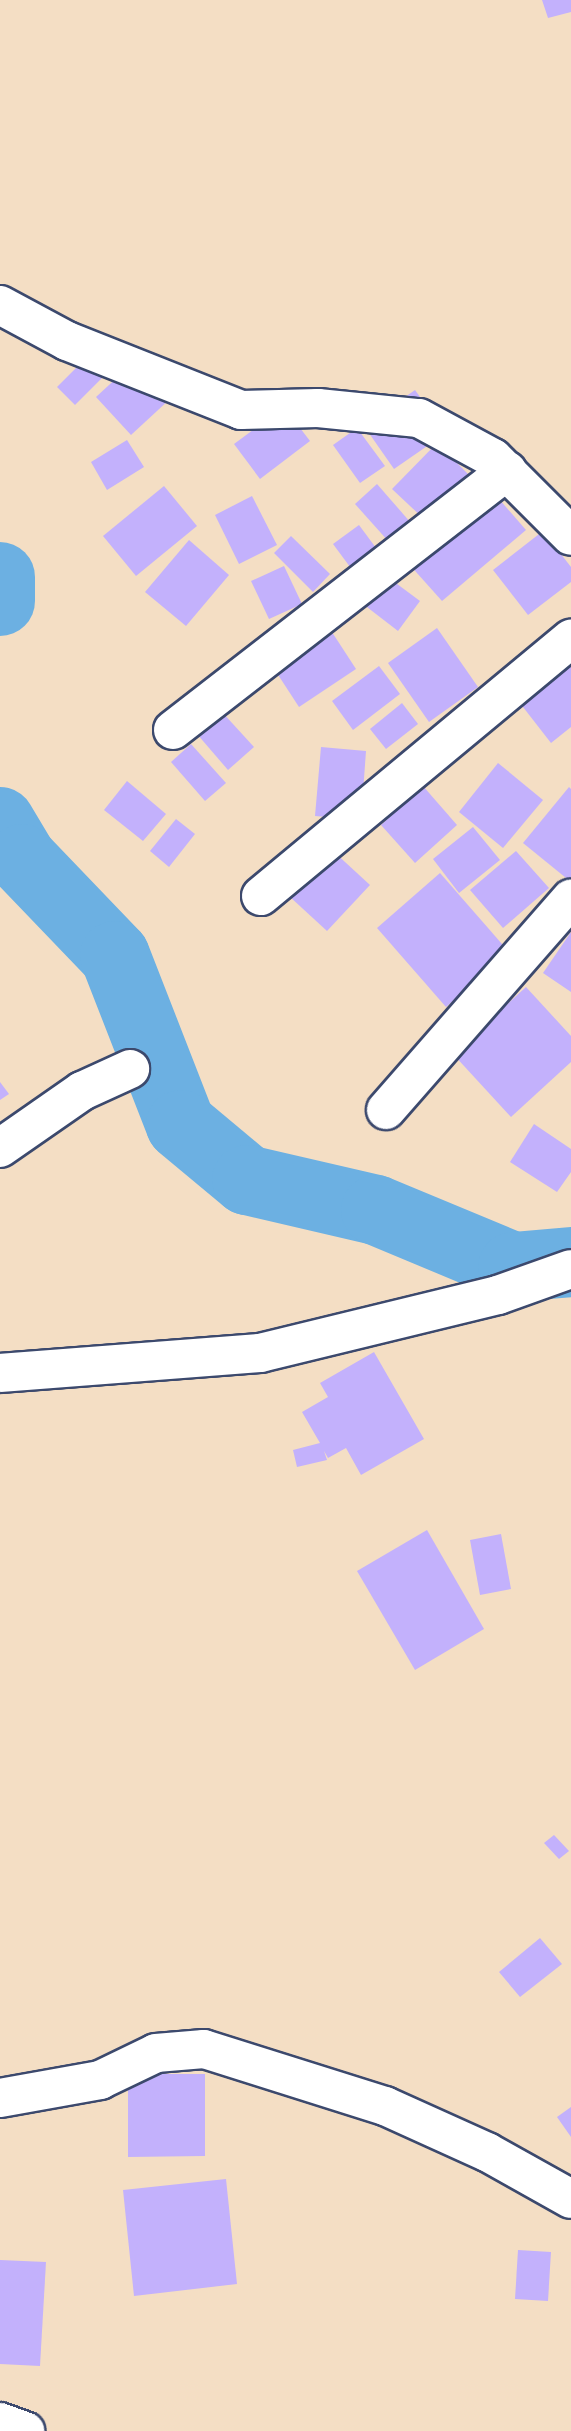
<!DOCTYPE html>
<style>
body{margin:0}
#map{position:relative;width:571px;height:2431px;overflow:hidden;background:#f4dec4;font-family:"Balsamiq Sans",sans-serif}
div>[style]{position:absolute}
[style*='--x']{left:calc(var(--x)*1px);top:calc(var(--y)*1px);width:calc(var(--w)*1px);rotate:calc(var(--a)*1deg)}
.river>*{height:70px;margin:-35px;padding:0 35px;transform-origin:35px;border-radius:35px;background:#6cb0e2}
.building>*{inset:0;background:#c3b1fc}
.roads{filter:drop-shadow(2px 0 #3c496d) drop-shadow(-2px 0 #3c496d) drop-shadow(0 2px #3c496d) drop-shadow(0 -2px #3c496d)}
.minor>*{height:38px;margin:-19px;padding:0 19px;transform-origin:19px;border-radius:19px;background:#fff}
span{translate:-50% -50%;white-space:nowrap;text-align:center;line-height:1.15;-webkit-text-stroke:6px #f7f3e8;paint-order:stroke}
</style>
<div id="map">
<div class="river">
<i style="--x:0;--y:577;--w:24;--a:90"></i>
<i style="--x:0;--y:822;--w:43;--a:59.3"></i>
<i style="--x:22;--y:859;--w:134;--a:46.2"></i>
<i style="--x:115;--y:956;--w:181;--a:68.7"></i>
<i style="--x:181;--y:1125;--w:86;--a:39.8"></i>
<i style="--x:247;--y:1180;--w:132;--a:13.1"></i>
<i style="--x:376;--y:1210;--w:148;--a:22.6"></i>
<i style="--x:513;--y:1267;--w:58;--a:-4.9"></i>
</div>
<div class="building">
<i style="clip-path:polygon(542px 0,571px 0,571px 12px,548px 18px)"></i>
<i style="clip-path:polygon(93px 351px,111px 369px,75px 405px,57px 387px)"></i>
<i style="clip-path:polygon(135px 361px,170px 399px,131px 435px,96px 397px)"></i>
<i style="clip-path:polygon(415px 390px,446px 433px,394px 469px,364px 426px)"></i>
<i style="clip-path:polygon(284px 407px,310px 441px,260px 479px,234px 444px)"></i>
<i style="clip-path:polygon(357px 428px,385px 466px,360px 483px,333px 445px)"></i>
<i style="clip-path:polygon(127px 440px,144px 467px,107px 490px,91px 462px)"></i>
<i style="clip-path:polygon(437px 443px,469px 475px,425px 520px,392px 489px)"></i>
<i style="clip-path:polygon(377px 484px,411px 523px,389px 542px,355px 504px)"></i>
<i style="clip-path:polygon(164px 486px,197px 526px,136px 576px,103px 536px)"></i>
<i style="clip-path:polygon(492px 491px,526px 530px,442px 601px,408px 563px)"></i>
<i style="clip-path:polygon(252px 496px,277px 545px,239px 564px,215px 515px)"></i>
<i style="clip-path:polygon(359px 525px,382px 556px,356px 575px,333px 544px)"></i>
<i style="clip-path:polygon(543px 531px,571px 567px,571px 582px,528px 615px,493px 570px)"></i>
<i style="clip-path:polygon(291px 536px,330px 574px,313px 592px,274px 553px)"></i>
<i style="clip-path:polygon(189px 540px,229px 575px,186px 626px,145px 592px)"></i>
<i style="clip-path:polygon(284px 566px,302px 604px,269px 619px,251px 581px)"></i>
<i style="clip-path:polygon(385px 575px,420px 601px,398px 631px,363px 604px)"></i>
<i style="clip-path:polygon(328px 626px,356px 669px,299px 707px,271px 664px)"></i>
<i style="clip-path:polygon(437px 628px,478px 687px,429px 722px,388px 663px)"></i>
<i style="clip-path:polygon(571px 654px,571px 727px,551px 743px,516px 698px)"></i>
<i style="clip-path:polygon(379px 666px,400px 694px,353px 730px,332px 701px)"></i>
<i style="clip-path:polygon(402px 703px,418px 724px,386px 749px,370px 729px)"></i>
<i style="clip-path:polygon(222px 712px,254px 747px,228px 770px,197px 734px)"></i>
<i style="clip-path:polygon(191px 744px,226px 783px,205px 801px,171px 762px)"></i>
<i style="clip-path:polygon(321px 747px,366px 751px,361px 820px,315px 816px)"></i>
<i style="clip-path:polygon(498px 763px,543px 800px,503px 848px,459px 812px)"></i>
<i style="clip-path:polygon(127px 781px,166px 814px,143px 841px,104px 810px)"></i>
<i style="clip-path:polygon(423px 786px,457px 825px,415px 863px,381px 825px)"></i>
<i style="clip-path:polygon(569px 787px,571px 789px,571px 882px,523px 843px)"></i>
<i style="clip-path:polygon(176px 819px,195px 834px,169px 867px,150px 851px)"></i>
<i style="clip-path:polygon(473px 827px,500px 860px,459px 893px,433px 859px)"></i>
<i style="clip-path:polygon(332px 850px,370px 885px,327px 931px,289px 896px)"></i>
<i style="clip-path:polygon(516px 851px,549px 888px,503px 928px,470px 890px)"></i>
<i style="clip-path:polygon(440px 873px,509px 952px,446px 1007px,377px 928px)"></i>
<i style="clip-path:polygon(571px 932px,571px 992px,543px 973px)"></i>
<i style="clip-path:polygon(526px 987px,571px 1036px,571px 1062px,511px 1117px,453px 1054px)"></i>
<i style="clip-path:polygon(0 1082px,9px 1094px,0 1100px)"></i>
<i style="clip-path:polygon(534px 1124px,571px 1149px,571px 1172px,557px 1192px,510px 1162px)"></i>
<i style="clip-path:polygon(374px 1352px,424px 1439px,361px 1475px,346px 1448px,328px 1458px,324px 1451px,327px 1460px,297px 1467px,293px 1450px,320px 1443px,302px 1412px,328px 1397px,320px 1383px)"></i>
<i style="clip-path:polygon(427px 1530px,484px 1629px,415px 1670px,357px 1571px)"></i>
<i style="clip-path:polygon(501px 1534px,511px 1589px,480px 1595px,470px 1540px)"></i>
<i style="clip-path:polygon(554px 1835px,569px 1851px,559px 1859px,544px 1843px)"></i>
<i style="clip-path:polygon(540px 1938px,562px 1964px,520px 1997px,499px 1972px)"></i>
<i style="clip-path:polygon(128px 2074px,205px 2074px,205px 2156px,128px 2157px)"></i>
<i style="clip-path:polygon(571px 2107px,571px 2137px,557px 2117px)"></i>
<i style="clip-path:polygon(226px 2179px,237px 2284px,134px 2296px,123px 2190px)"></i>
<i style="clip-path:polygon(518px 2250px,551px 2252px,548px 2301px,515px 2299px)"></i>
<i style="clip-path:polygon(0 2260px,46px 2262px,40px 2366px,0 2364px)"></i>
</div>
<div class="roads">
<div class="minor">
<i style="--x:0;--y:305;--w:76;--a:28.2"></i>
<i style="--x:67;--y:341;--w:187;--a:21.6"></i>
<i style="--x:241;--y:410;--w:77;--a:-1.5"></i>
<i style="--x:318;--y:408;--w:101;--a:5.7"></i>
<i style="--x:419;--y:418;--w:84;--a:28.4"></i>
<i style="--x:493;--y:458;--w:110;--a:45"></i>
<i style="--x:173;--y:730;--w:423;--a:-37.8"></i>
<i style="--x:261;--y:896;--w:403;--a:-39.7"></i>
<i style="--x:386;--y:1110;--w:281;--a:-48.8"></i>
<i style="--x:0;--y:1148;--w:100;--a:-34.8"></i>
<i style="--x:82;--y:1091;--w:53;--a:-24.6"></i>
<i style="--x:0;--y:1373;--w:261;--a:-4.4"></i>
<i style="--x:260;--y:1353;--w:245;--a:-13.7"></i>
<i style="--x:498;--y:1295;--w:77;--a:-19.6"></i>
<i style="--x:0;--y:2098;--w:102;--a:-10.2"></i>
<i style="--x:100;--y:2080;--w:62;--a:-25.7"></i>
<i style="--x:156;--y:2053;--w:48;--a:-4.8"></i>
<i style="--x:204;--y:2049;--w:190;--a:17.5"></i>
<i style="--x:385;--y:2106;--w:112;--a:24.3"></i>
<i style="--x:487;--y:2152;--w:96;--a:29.2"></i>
<i style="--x:0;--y:2422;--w:27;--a:20"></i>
</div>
</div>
</div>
